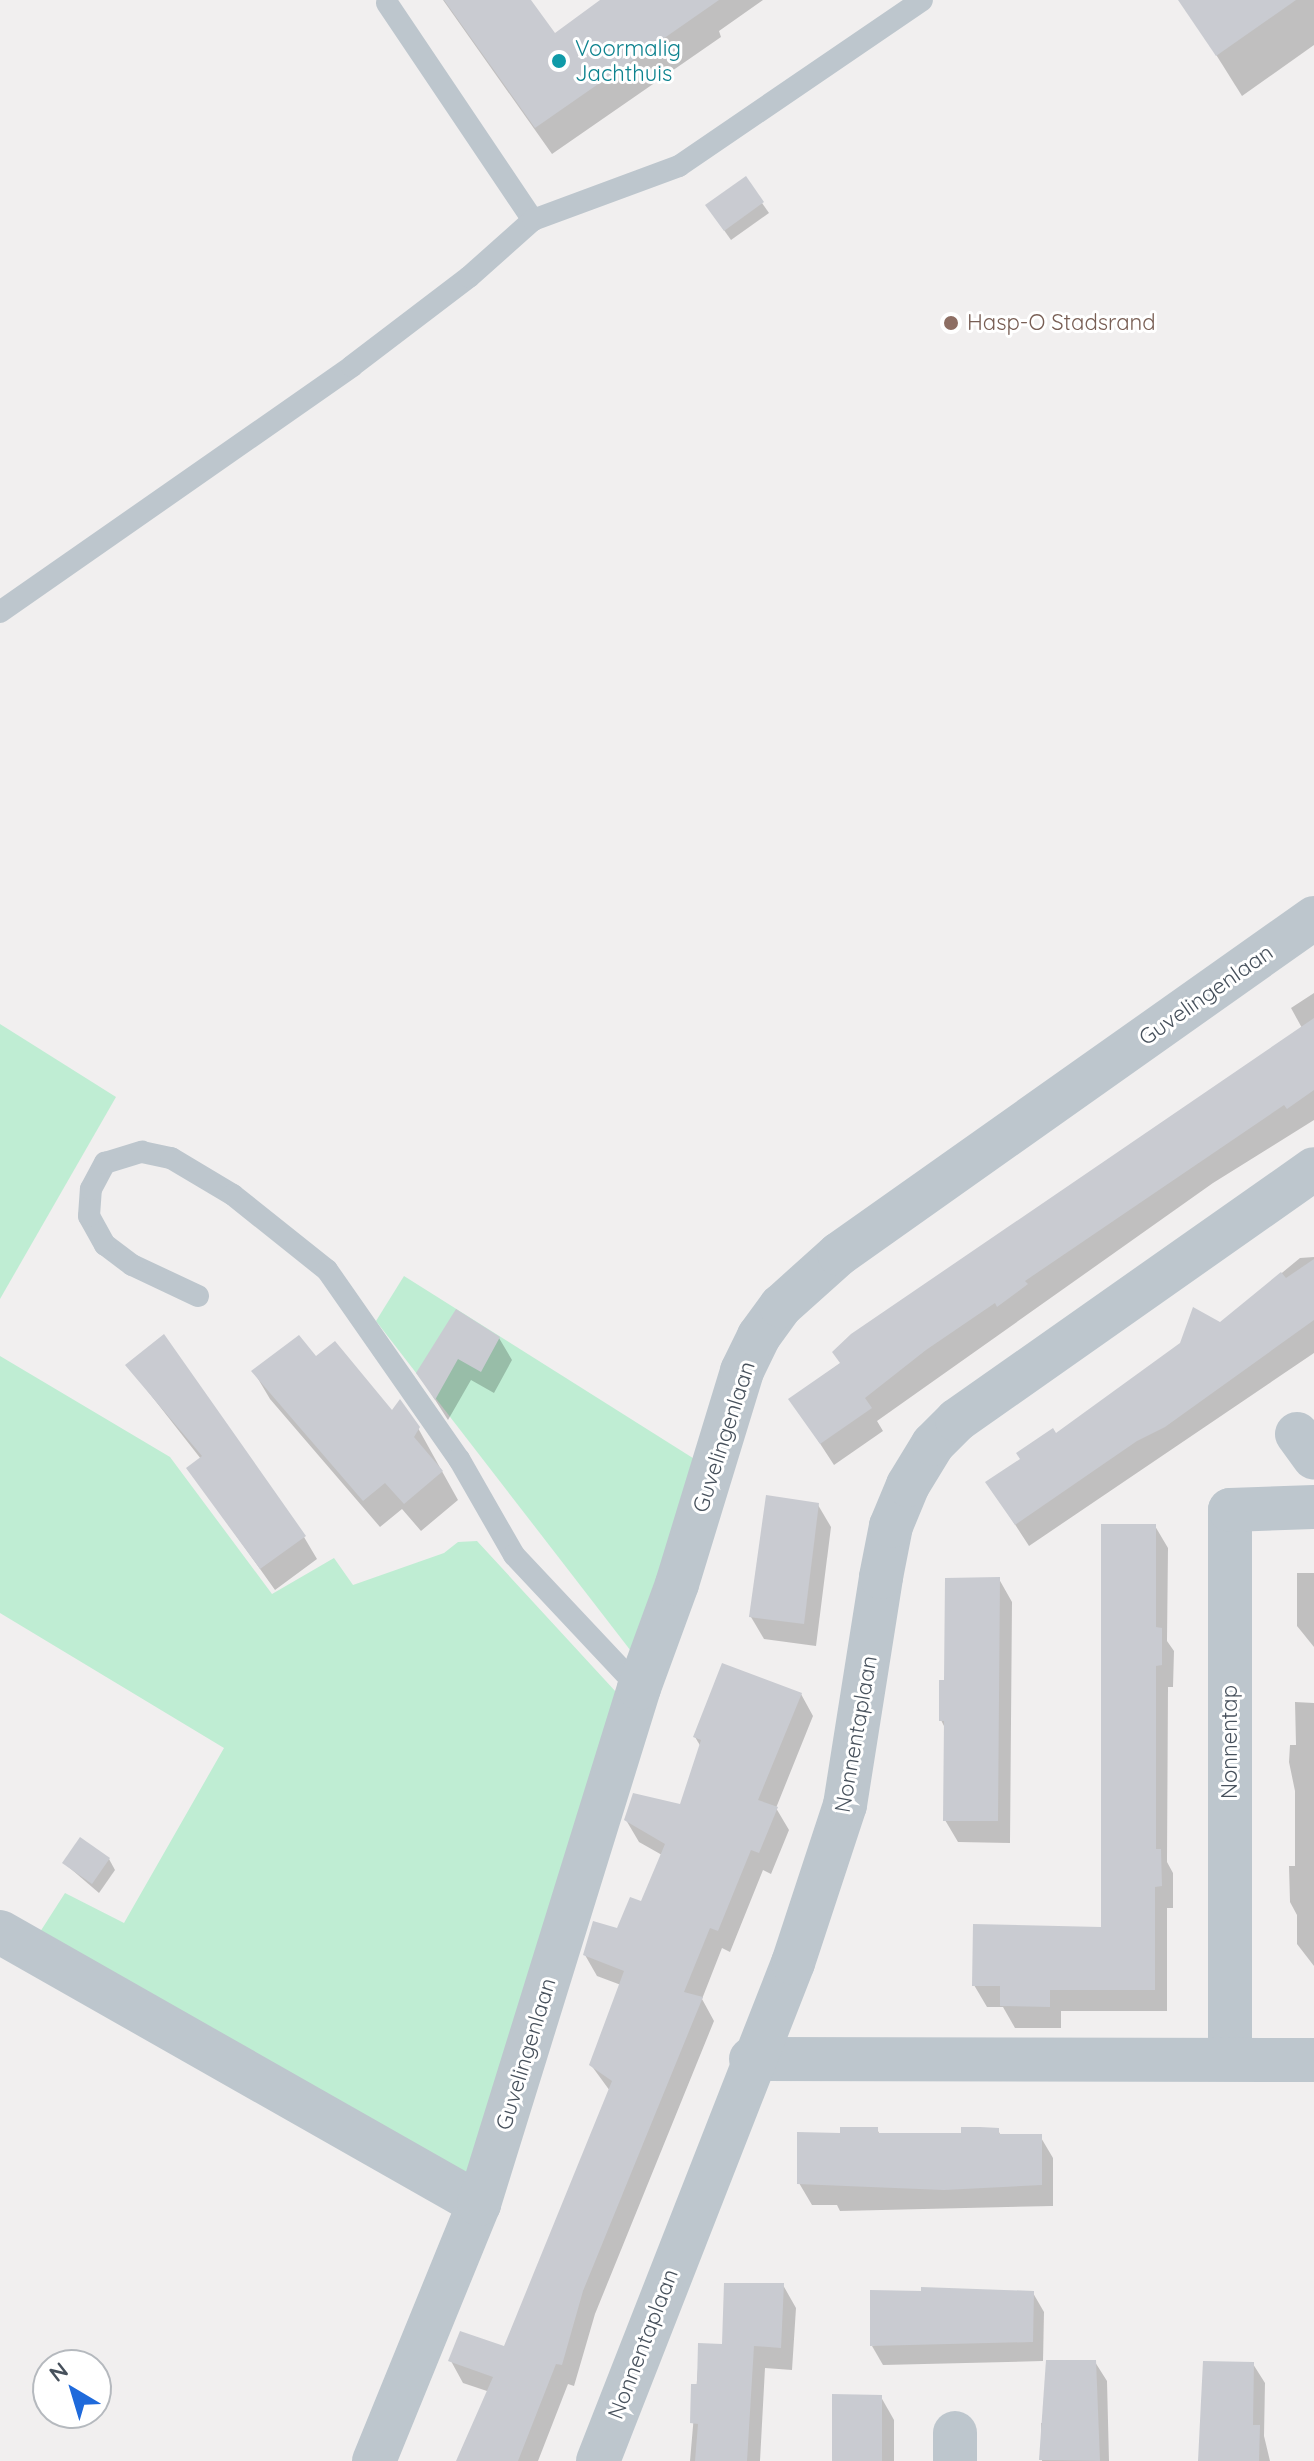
<!DOCTYPE html>
<style>
body{margin:0}
#map{position:relative;width:1314px;height:2461px;overflow:hidden;background:#f1efef;font-family:Quicksand,sans-serif}
div>[style]{position:absolute}
[style*='--x']{left:calc(var(--x)*1px);top:calc(var(--y)*1px);width:calc(var(--w)*1px);rotate:calc(var(--a)*1deg)}
.green>*{inset:0;background:#bfedd3}
.shadow>*{inset:0;background:#0003}
.building>*{inset:0;background:#c9cbd1}
.lane>*{height:22px;margin:-11px;padding:0 11px;transform-origin:11px;border-radius:11px;background:#bdc6cd}
.street>*{height:44px;margin:-22px;padding:0 22px;transform-origin:22px;border-radius:22px;background:#bdc6cd}
.dots>*{width:22px;height:22px;translate:-50% -50%;box-sizing:border-box;border:4px solid #fff;border-radius:50%}
span{translate:-50% -50%;white-space:nowrap;text-align:center;line-height:1.15;-webkit-text-stroke:6px #fff;paint-order:stroke}
.culture-label{font-size:22px;color:#0d838f}
.left{translate:0 -50%;text-align:left}
.education-label{font-size:22px;color:#785e54}
.street-label{font-size:22px;color:#47515c}
.north{position:absolute;left:32px;top:2349px;width:80px;height:80px;box-sizing:border-box;background:#fff;border:2px solid #b5b9be;border-radius:50%;rotate:322deg;font-size:22px;font-weight:700;line-height:32px;text-align:center;color:#47515c}
.north::after{content:'';display:block;margin:auto;width:28px;height:36px;background:#1f6adb;clip-path:polygon(50% 0,100% 100%,50% 72%,0 100%)}
</style>
<div id="map">
<div class="green">
<i style="clip-path:polygon(0 1024px,116px 1097px,0 1299px)"></i>
<i style="clip-path:polygon(404px 1276px,696px 1460px,634px 1655px,376px 1321px)"></i>
<i style="clip-path:polygon(0 1356px,170px 1457px,272px 1594px,334px 1558px,353px 1585px,444px 1553px,458px 1542px,477px 1541px,616px 1692px,475px 2173px,461px 2177px,40px 1932px,65px 1893px,124px 1923px,224px 1748px,0 1613px)"></i>
</div>
<div class="shadow">
<i style="clip-path:polygon(443px 0,529px 0,554px 36px,606px 0,763px 0,719px 31px,721px 37px,552px 154px)"></i>
<i style="clip-path:polygon(1203px 0,1314px 0,1314px 45px,1242px 96px,1188px 10px)"></i>
<i style="clip-path:polygon(762px 203px,769px 213px,731px 240px,714px 216px)"></i>
<i style="clip-path:polygon(1314px 993px,1314px 1120px,1213px 1183px,877px 1421px,883px 1431px,834px 1465px,791px 1399px,1302px 1028px,1291px 1008px)"></i>
<i style="clip-path:polygon(1314px 1257px,1314px 1353px,1029px 1546px,988px 1483px,1220px 1324px,1300px 1258px)"></i>
<i style="clip-path:polygon(499px 1338px,512px 1360px,494px 1393px,471px 1380px,448px 1420px,418px 1373px)"></i>
<i style="clip-path:polygon(316px 1359px,418px 1428px,458px 1500px,421px 1531px,402px 1509px,380px 1527px,270px 1399px,254px 1372px)"></i>
<i style="clip-path:polygon(128px 1366px,304px 1537px,317px 1559px,275px 1590px,188px 1468px,201px 1459px)"></i>
<i style="clip-path:polygon(818px 1505px,831px 1527px,816px 1646px,764px 1639px,751px 1617px)"></i>
<i style="clip-path:polygon(1155px 1526px,1168px 1548px,1167px 1641px,1174px 1651px,1173px 1687px,1168px 1687px,1167px 1862px,1173px 1873px,1173px 1908px,1167px 1908px,1167px 2011px,1061px 2011px,1061px 2028px,1015px 2028px,1003px 2007px,987px 2007px,974px 1985px,1103px 1929px)"></i>
<i style="clip-path:polygon(1297px 1573px,1314px 1573px,1314px 1647px,1297px 1626px)"></i>
<i style="clip-path:polygon(999px 1579px,1012px 1602px,1010px 1843px,958px 1842px,945px 1820px,946px 1730px,941px 1720px,946px 1682px)"></i>
<i style="clip-path:polygon(801px 1694px,813px 1716px,776px 1808px,789px 1830px,771px 1874px,763px 1870px,730px 1952px,722px 1948px,702px 1999px,714px 2021px,595px 2314px,574px 2386px,568px 2384px,538px 2461px,463px 2461px,490px 2392px,463px 2383px,451px 2361px,505px 2349px,610px 2091px,591px 2065px,621px 1985px,597px 1976px,585px 1955px,618px 1931px,643px 1904px,662px 1855px,639px 1842px,626px 1820px,681px 1807px,701px 1747px,695px 1737px)"></i>
<i style="clip-path:polygon(1295px 1702px,1314px 1703px,1314px 1966px,1297px 1944px,1297px 1915px,1290px 1902px,1289px 1866px,1295px 1866px,1295px 1791px,1289px 1762px,1290px 1745px,1296px 1745px)"></i>
<i style="clip-path:polygon(109px 1859px,115px 1870px,99px 1893px,64px 1863px)"></i>
<i style="clip-path:polygon(877px 2129px,880px 2135px,963px 2135px,998px 2130px,1001px 2136px,1040px 2136px,1053px 2158px,1053px 2206px,840px 2211px,837px 2205px,812px 2205px,799px 2183px,842px 2135px)"></i>
<i style="clip-path:polygon(783px 2285px,796px 2308px,792px 2370px,765px 2368px,760px 2461px,690px 2461px,700px 2345px,724px 2347px)"></i>
<i style="clip-path:polygon(1033px 2293px,1044px 2312px,1043px 2361px,883px 2365px,872px 2346px)"></i>
<i style="clip-path:polygon(1095px 2362px,1107px 2381px,1109px 2461px,1042px 2461px,1041px 2423px,1048px 2423px)"></i>
<i style="clip-path:polygon(1253px 2364px,1265px 2383px,1264px 2436px,1270px 2461px,1201px 2461px)"></i>
<i style="clip-path:polygon(881px 2397px,894px 2420px,894px 2461px,834px 2461px)"></i>
</div>
<div class="building">
<i style="clip-path:polygon(444px 0,531px 0,555px 33px,600px 0,719px 0,535px 128px)"></i>
<i style="clip-path:polygon(1178px 0,1296px 0,1216px 56px)"></i>
<i style="clip-path:polygon(746px 176px,764px 202px,724px 231px,705px 205px)"></i>
<i style="clip-path:polygon(1314px 1018px,1314px 1090px,1287px 1109px,1284px 1105px,1025px 1281px,1028px 1284px,997px 1307px,995px 1303px,926px 1350px,865px 1398px,872px 1408px,820px 1444px,788px 1399px,840px 1363px,832px 1352px,851px 1334px)"></i>
<i style="clip-path:polygon(1314px 1259px,1314px 1320px,1165px 1427px,1137px 1441px,1015px 1525px,985px 1482px,1020px 1459px,1016px 1453px,1053px 1428px,1056px 1433px,1180px 1343px,1193px 1307px,1220px 1322px,1281px 1272px,1286px 1278px)"></i>
<i style="clip-path:polygon(456px 1309px,500px 1337px,481px 1372px,458px 1359px,435px 1400px,416px 1373px)"></i>
<i style="clip-path:polygon(164px 1334px,306px 1536px,260px 1569px,186px 1468px,202px 1456px,125px 1365px)"></i>
<i style="clip-path:polygon(299px 1335px,316px 1356px,335px 1341px,392px 1410px,400px 1399px,420px 1427px,414px 1437px,443px 1471px,404px 1504px,385px 1483px,363px 1501px,251px 1371px)"></i>
<i style="clip-path:polygon(766px 1495px,819px 1503px,804px 1624px,749px 1617px)"></i>
<i style="clip-path:polygon(1101px 1524px,1156px 1524px,1156px 1627px,1162px 1628px,1162px 1665px,1156px 1666px,1156px 1849px,1161px 1849px,1162px 1886px,1155px 1887px,1155px 1990px,1050px 1990px,1050px 2007px,1000px 2006px,1000px 1986px,972px 1986px,973px 1924px,1101px 1927px)"></i>
<i style="clip-path:polygon(1000px 1577px,998px 1821px,943px 1821px,944px 1721px,939px 1721px,939px 1680px,944px 1680px,945px 1578px)"></i>
<i style="clip-path:polygon(722px 1663px,802px 1693px,758px 1800px,778px 1807px,759px 1853px,751px 1850px,718px 1931px,710px 1928px,684px 1992px,703px 1997px,583px 2291px,562px 2365px,556px 2364px,518px 2461px,456px 2461px,493px 2377px,448px 2361px,460px 2331px,504px 2346px,612px 2081px,589px 2065px,624px 1971px,583px 1955px,593px 1921px,617px 1928px,630px 1897px,641px 1901px,665px 1844px,624px 1820px,633px 1793px,680px 1804px,701px 1740px,693px 1737px)"></i>
<i style="clip-path:polygon(80px 1837px,110px 1858px,92px 1884px,62px 1863px)"></i>
<i style="clip-path:polygon(840px 2127px,878px 2127px,878px 2133px,961px 2133px,961px 2127px,980px 2127px,999px 2128px,999px 2134px,1042px 2134px,1042px 2185px,944px 2190px,797px 2184px,797px 2132px,840px 2133px)"></i>
<i style="clip-path:polygon(724px 2283px,784px 2283px,781px 2348px,754px 2346px,747px 2461px,695px 2461px,698px 2424px,690px 2423px,691px 2384px,697px 2384px,698px 2343px,722px 2344px)"></i>
<i style="clip-path:polygon(921px 2287px,1034px 2291px,1033px 2342px,870px 2346px,870px 2290px,921px 2291px)"></i>
<i style="clip-path:polygon(1046px 2360px,1096px 2360px,1100px 2461px,1039px 2460px)"></i>
<i style="clip-path:polygon(1203px 2361px,1254px 2362px,1253px 2425px,1260px 2425px,1259px 2461px,1198px 2461px)"></i>
<i style="clip-path:polygon(832px 2394px,882px 2395px,882px 2461px,832px 2461px)"></i>
</div>
<div class="lane">
<i style="--x:387;--y:3;--w:262;--a:56.1"></i>
<i style="--x:0;--y:612;--w:429;--a:-34.9"></i>
<i style="--x:352;--y:366;--w:147;--a:-37.3"></i>
<i style="--x:469;--y:277;--w:86;--a:-41.7"></i>
<i style="--x:533;--y:220;--w:156;--a:-20.3"></i>
<i style="--x:679;--y:166;--w:294;--a:-34.3"></i>
<i style="--x:198;--y:1296;--w:73;--a:-154.8"></i>
<i style="--x:132;--y:1265;--w:34;--a:-143"></i>
<i style="--x:105;--y:1245;--w:33;--a:-119"></i>
<i style="--x:89;--y:1216;--w:27;--a:-86"></i>
<i style="--x:91;--y:1189;--w:30;--a:-62"></i>
<i style="--x:105;--y:1163;--w:39;--a:-17"></i>
<i style="--x:142;--y:1152;--w:30;--a:12"></i>
<i style="--x:171;--y:1158;--w:72;--a:30.8"></i>
<i style="--x:233;--y:1195;--w:120;--a:38.6"></i>
<i style="--x:327;--y:1270;--w:231;--a:55.1"></i>
<i style="--x:459;--y:1459;--w:111;--a:60.2"></i>
<i style="--x:514;--y:1555;--w:183;--a:46.8"></i>
</div>
<div class="street">
<i style="--x:1297;--y:1434;--w:29;--a:54"></i>
<i style="--x:0;--y:1932;--w:551;--a:29.59"></i>
<i style="--x:1230;--y:2058;--w:548;--a:-90"></i>
<i style="--x:1230;--y:1510;--w:84;--a:-2"></i>
<i style="--x:751;--y:2059;--w:563;--a:0.1"></i>
<i style="--x:374;--y:2461;--w:278;--a:-67.8"></i>
<i style="--x:479;--y:2204;--w:540;--a:-72.77"></i>
<i style="--x:639;--y:1688;--w:111;--a:-69.9"></i>
<i style="--x:677;--y:1584;--w:223;--a:-73"></i>
<i style="--x:742;--y:1371;--w:39;--a:-64"></i>
<i style="--x:759;--y:1336;--w:37;--a:-54"></i>
<i style="--x:781;--y:1306;--w:78;--a:-41.9"></i>
<i style="--x:839;--y:1254;--w:582;--a:-35.27"></i>
<i style="--x:598;--y:2461;--w:535;--a:-68.62"></i>
<i style="--x:793;--y:1963;--w:166;--a:-71.8"></i>
<i style="--x:845;--y:1805;--w:231;--a:-81"></i>
<i style="--x:881;--y:1577;--w:52;--a:-78.9"></i>
<i style="--x:891;--y:1526;--w:44;--a:-67.5"></i>
<i style="--x:908;--y:1485;--w:48;--a:-58.6"></i>
<i style="--x:933;--y:1444;--w:34;--a:-45"></i>
<i style="--x:957;--y:1420;--w:436;--a:-35.1"></i>
<i style="--x:955;--y:2461;--w:28;--a:-90"></i>
</div>
<div class="dots">
<i style="left:559px;top:61px;background:#0f9aa8"></i>
<i style="left:951px;top:323px;background:#8d6e63"></i>
</div>
<div class="culture-label">
<span class="left" style="left:575px;top:61px">Voormalig<br>Jachthuis</span>
</div>
<div class="education-label">
<span class="left" style="left:967px;top:323px">Hasp-O Stadsrand</span>
</div>
<div class="street-label">
<span style="left:1206px;top:995px;rotate:-35deg">Guvelingenlaan</span>
<span style="left:724px;top:1437px;rotate:-72deg">Guvelingenlaan</span>
<span style="left:856px;top:1734px;rotate:-80deg">Nonnentaplaan</span>
<span style="left:1230px;top:1742px;rotate:-90deg">Nonnentap</span>
<span style="left:526px;top:2054px;rotate:-73deg">Guvelingenlaan</span>
<span style="left:643px;top:2344px;rotate:-69deg">Nonnentaplaan</span>
</div>
<div class="north">N</div>
</div>
